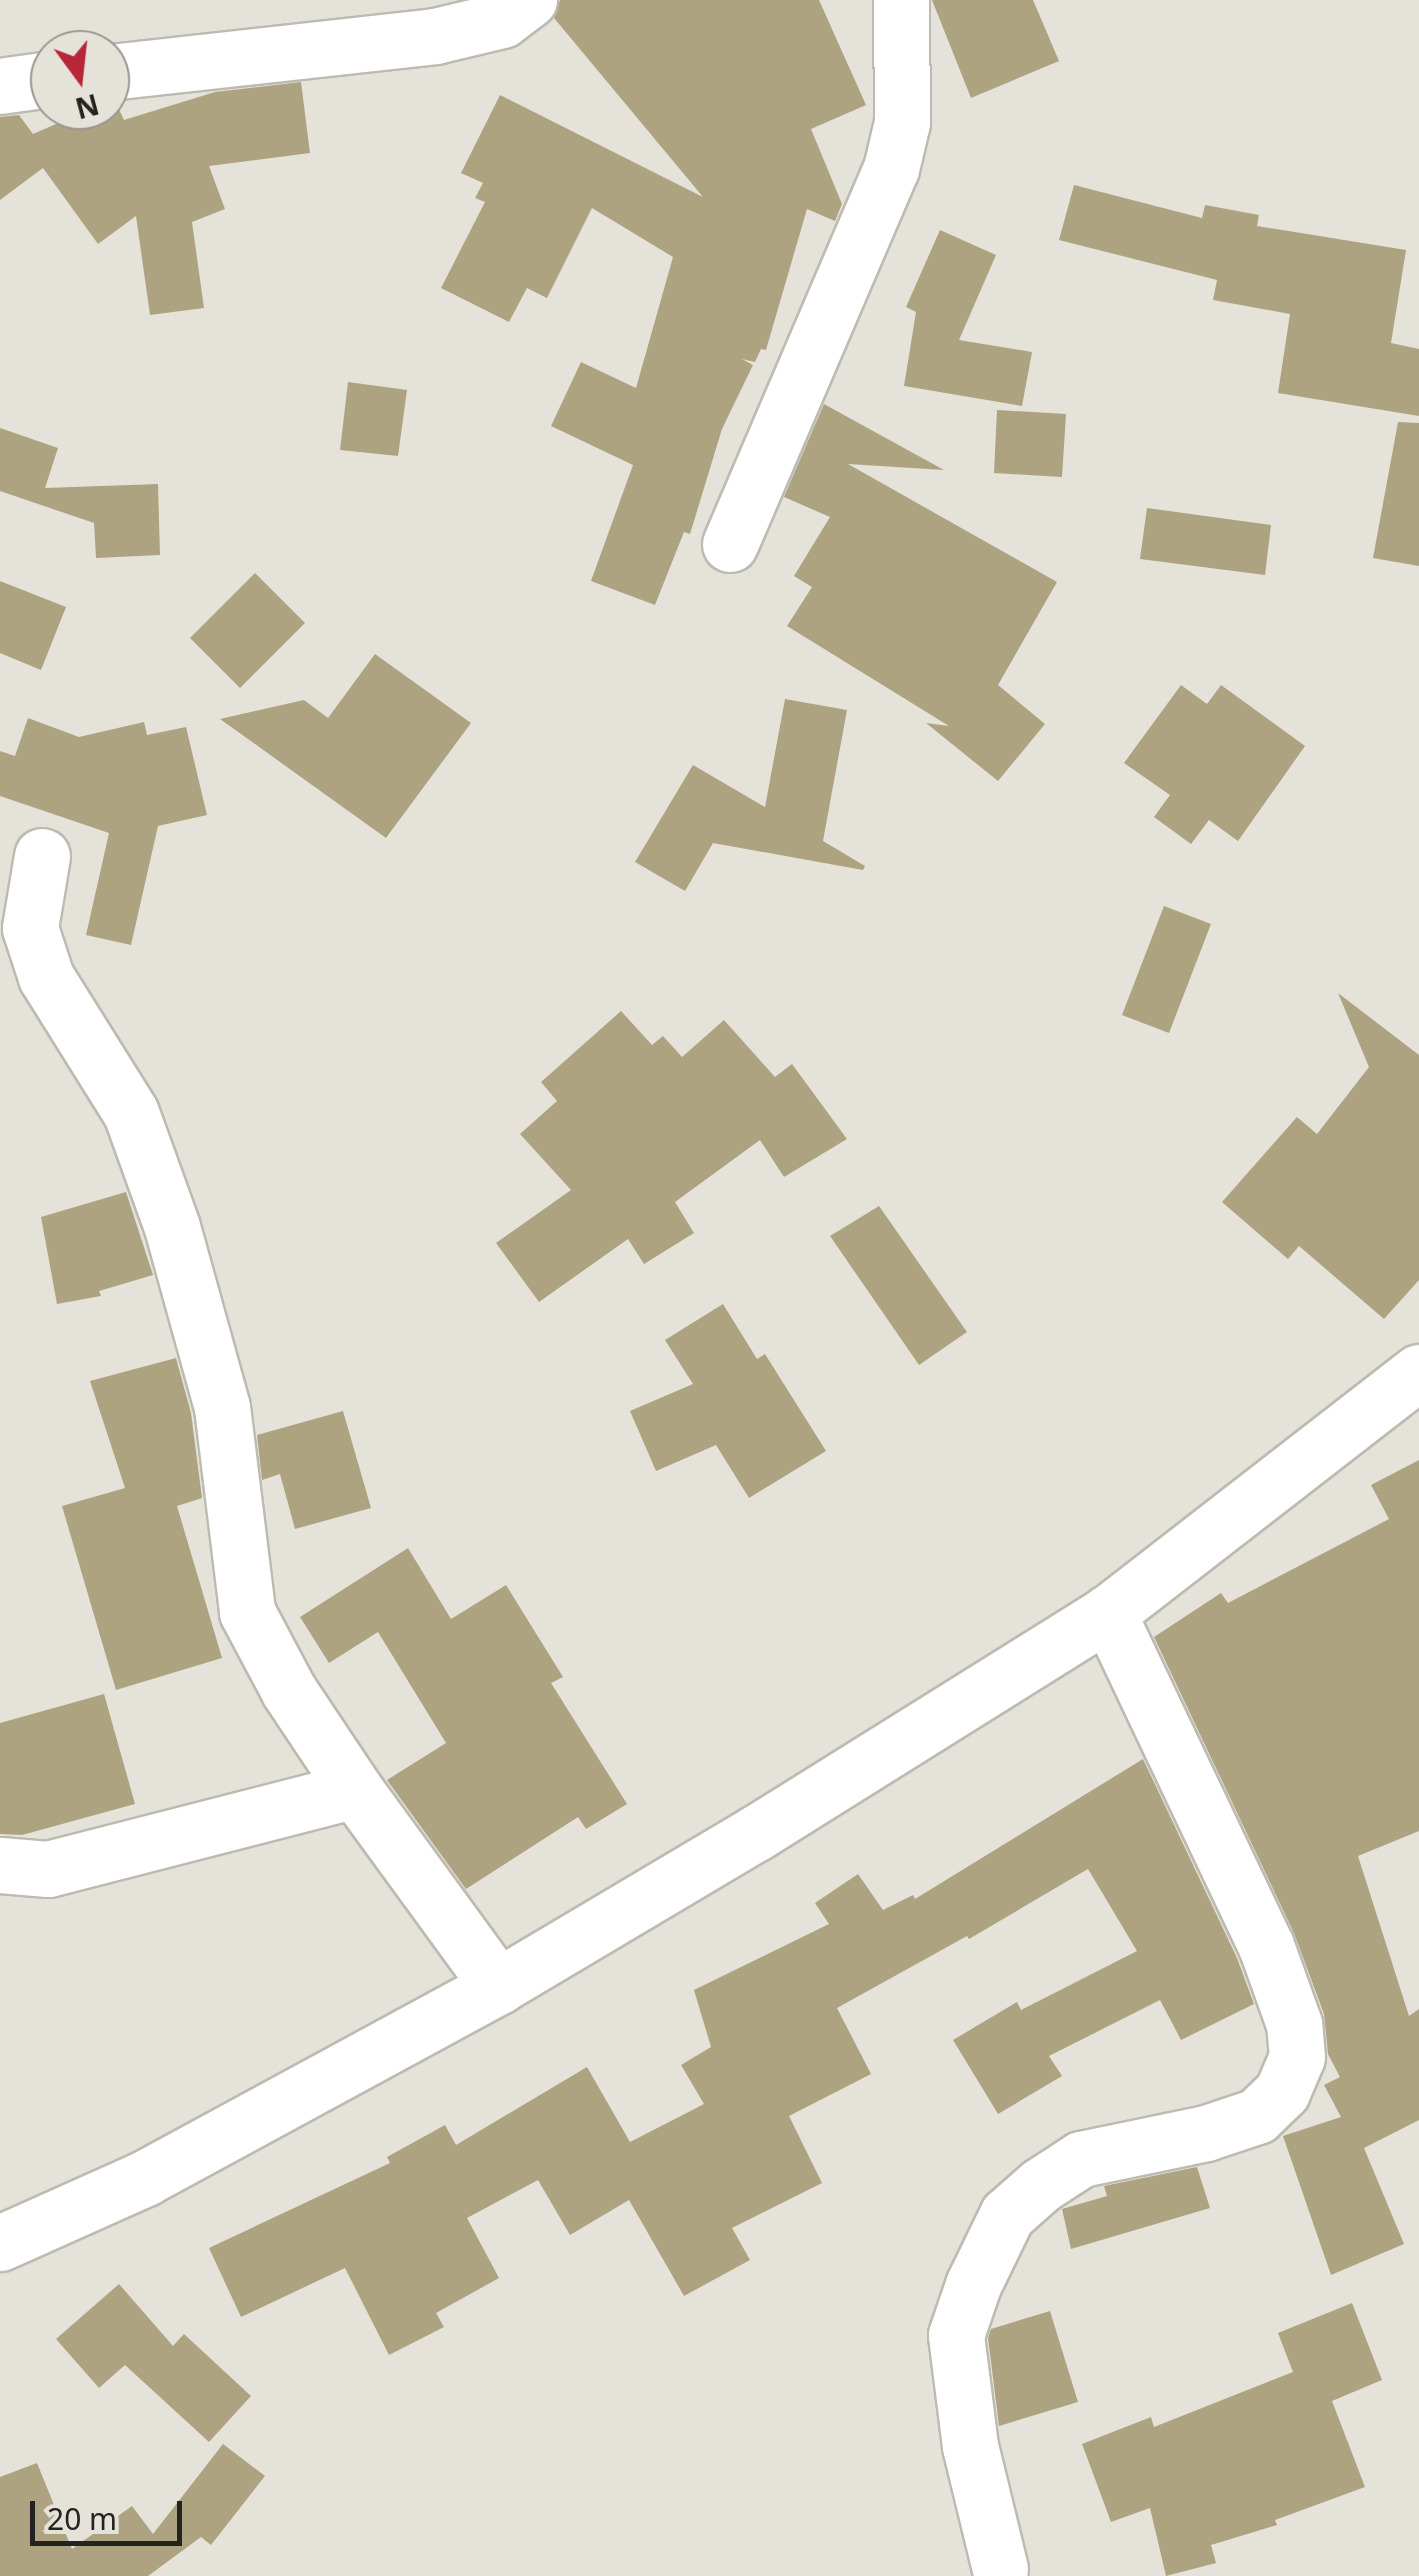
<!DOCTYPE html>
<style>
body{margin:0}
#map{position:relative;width:1419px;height:2576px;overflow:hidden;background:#e5e3d9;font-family:"Noto Sans",sans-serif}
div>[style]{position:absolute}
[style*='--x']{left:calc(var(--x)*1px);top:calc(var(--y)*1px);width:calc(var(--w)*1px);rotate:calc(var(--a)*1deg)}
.building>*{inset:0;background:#ada380}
.roads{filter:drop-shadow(2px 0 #bdbbb1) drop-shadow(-2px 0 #bdbbb1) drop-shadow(0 2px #bdbbb1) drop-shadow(0 -2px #bdbbb1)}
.street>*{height:55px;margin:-27.5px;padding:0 27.5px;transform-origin:27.5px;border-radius:27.5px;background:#fff}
.primary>*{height:55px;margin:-27.5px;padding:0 27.5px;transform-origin:27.5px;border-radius:27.5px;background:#fff}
span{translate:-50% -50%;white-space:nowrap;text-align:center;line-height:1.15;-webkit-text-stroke:10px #e5e3d9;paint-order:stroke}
.north{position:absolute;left:30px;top:30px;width:100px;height:100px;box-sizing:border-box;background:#e5e3d9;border:2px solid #98968f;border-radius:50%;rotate:165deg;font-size:28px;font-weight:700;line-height:40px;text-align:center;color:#24231f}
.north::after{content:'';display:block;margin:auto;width:35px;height:45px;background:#b82738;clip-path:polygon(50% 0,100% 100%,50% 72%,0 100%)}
.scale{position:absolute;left:30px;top:2501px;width:152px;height:45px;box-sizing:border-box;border:5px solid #24231f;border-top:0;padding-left:12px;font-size:30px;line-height:35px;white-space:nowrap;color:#24231f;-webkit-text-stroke:8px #e5e3d9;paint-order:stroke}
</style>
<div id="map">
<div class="building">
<i style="clip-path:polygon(560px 0,819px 0,866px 105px,811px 129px,842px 204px,835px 221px,807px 209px,766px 350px,761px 349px,755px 362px,742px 359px,753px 365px,722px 429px,690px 534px,684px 532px,655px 605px,591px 581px,633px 465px,551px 426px,581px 362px,636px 388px,673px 257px,592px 208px,547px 298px,527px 288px,509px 322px,441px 288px,485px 202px,475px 198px,483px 183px,461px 173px,500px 95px,703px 197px,554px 18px)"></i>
<i style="clip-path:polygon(932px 0,1033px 0,1059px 61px,971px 98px)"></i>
<i style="clip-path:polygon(301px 82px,310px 153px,209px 166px,225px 209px,192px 222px,204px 308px,150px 315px,136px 216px,98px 244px,43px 168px,0 200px,0 117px,19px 115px,33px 134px,88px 110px,110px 110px,110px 103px,116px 103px,124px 120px,215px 92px)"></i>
<i style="clip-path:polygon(1074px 185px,1202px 218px,1205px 205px,1259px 215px,1257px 226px,1406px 250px,1391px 343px,1419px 349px,1419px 416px,1278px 393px,1290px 314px,1213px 300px,1217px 280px,1059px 240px)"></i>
<i style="clip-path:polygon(940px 230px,996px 255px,959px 340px,1032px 352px,1022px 406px,904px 386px,916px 312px,906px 307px)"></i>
<i style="clip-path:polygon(348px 382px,407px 390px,398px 456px,340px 450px)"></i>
<i style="clip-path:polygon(824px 404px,944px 470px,848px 464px,1057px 582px,998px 685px,1045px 724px,998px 781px,926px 723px,949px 726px,787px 626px,812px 587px,794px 576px,830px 517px,784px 497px)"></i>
<i style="clip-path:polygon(997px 410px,1066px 414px,1062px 477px,994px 473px)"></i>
<i style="clip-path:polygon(1398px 422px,1419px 423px,1419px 566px,1373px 558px)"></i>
<i style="clip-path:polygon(0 428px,58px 448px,45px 488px,158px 484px,160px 555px,96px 558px,94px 523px,0 491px)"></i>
<i style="clip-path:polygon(1147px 508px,1271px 525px,1265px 575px,1140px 559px)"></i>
<i style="clip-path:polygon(255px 573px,305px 623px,240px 688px,190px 638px)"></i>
<i style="clip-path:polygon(0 581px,66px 607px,41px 670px,0 653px)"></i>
<i style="clip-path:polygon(375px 654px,471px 723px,386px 838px,220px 719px,304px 700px,328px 718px)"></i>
<i style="clip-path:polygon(1181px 685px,1207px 704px,1221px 685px,1305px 746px,1238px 841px,1209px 820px,1191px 844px,1154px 817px,1170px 795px,1124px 763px)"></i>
<i style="clip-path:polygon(785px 699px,847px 710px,823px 841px,865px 866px,863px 870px,713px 843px,685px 891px,635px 862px,693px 765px,765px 807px)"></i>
<i style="clip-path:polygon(28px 718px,79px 737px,144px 722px,147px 735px,186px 727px,207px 815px,158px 826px,131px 945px,86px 935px,109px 833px,0 796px,0 751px,15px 756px)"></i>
<i style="clip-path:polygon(1164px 906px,1211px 924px,1169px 1033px,1122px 1015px)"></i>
<i style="clip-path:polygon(1338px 993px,1419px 1055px,1419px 1280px,1384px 1319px,1299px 1246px,1288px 1259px,1222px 1202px,1297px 1117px,1317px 1134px,1369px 1067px)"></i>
<i style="clip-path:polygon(621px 1011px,652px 1045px,663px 1036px,682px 1057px,724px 1020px,775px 1077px,792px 1064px,847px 1139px,784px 1177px,760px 1140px,675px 1202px,694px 1233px,644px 1264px,628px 1239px,539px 1302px,496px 1243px,571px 1190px,520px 1134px,557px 1101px,541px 1082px)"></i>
<i style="clip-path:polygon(126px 1192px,153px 1275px,99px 1291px,101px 1296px,57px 1304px,41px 1217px)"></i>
<i style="clip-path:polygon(879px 1206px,967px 1332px,919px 1365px,830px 1236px)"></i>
<i style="clip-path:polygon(723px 1304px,757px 1359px,765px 1354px,826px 1451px,749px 1498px,716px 1445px,656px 1471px,630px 1411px,693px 1384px,665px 1340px)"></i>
<i style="clip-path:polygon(176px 1358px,191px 1413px,202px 1498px,177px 1506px,222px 1658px,116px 1690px,62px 1506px,125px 1488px,90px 1381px)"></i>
<i style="clip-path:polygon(343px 1411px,371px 1508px,295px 1529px,280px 1474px,262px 1480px,257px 1435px)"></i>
<i style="clip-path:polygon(1419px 1460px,1419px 1831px,1358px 1856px,1409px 2016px,1419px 2009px,1419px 2120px,1364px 2148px,1404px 2244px,1331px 2275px,1283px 2136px,1341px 2117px,1324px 2085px,1340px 2077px,1328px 2054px,1324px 2014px,1294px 1933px,1154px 1637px,1221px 1593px,1228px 1603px,1389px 1519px,1371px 1485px)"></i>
<i style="clip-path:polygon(408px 1548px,451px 1619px,506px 1585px,563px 1677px,551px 1683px,627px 1804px,586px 1829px,578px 1817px,466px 1889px,387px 1780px,446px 1743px,378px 1632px,329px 1663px,300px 1617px)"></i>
<i style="clip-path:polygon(104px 1694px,135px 1804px,22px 1835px,0 1834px,0 1723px)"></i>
<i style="clip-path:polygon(1143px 1759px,1237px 1958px,1254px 2004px,1181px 2040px,1160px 2000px,1049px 2056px,1062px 2076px,998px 2114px,953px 2040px,1017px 2002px,1021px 2010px,1137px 1951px,1088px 1869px,969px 1939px,967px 1936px,837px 2008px,871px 2074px,789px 2116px,822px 2183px,732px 2228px,750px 2260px,684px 2296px,629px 2200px,570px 2235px,538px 2180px,467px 2218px,499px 2278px,436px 2313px,444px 2327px,389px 2355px,345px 2268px,241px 2317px,209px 2248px,390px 2163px,387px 2157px,445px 2125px,456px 2145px,587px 2067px,630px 2142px,704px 2104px,681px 2065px,711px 2047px,694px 1990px,829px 1924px,815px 1903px,858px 1874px,883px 1910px,913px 1895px,915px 1899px)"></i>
<i style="clip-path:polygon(1197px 2167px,1210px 2208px,1071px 2249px,1062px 2209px,1107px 2196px,1104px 2186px)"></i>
<i style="clip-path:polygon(119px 2284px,173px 2346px,184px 2334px,251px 2396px,209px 2442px,125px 2365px,99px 2388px,56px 2339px)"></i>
<i style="clip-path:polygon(1352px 2303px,1382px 2380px,1332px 2401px,1365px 2487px,1275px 2520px,1277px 2525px,1211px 2545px,1216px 2563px,1166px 2576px,1150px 2508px,1111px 2522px,1082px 2444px,1151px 2417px,1154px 2427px,1293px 2372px,1278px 2333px)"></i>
<i style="clip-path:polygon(1050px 2311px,1078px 2402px,999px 2426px,988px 2338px,991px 2329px)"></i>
<i style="clip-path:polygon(223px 2444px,265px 2476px,211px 2545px,201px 2537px,148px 2576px,0 2576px,0 2477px,37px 2463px,72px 2549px,132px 2506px,153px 2534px)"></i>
</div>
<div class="roads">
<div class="street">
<i style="--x:110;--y:72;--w:327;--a:-6.3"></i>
<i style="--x:435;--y:36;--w:69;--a:-13.4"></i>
<i style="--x:502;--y:20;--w:34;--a:-37"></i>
<i style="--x:0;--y:86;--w:50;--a:-8"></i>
<i style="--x:730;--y:544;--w:408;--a:-66.8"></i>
<i style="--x:891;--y:169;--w:48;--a:-76.8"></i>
<i style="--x:902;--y:122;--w:122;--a:-90.5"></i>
<i style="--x:42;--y:856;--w:73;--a:99.5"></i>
<i style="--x:30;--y:928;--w:52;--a:71.9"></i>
<i style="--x:46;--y:977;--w:160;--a:58"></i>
<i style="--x:131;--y:1113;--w:121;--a:70.2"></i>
<i style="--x:172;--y:1227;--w:187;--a:74.5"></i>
<i style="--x:222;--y:1407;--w:207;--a:83"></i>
<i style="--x:247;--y:1612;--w:89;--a:62"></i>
<i style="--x:289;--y:1691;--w:119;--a:56.3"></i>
<i style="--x:355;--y:1790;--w:243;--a:53.9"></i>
<i style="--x:0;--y:1865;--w:48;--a:4.8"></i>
<i style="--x:48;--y:1869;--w:317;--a:-14.4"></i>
<i style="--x:1000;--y:2569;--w:127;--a:-103.7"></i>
<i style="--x:970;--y:2446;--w:112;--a:-97.2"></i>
<i style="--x:956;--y:2335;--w:53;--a:-71.2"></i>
<i style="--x:973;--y:2285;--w:78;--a:-64.1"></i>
<i style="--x:1007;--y:2215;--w:45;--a:-41.4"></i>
<i style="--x:1041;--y:2185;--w:48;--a:-33"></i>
<i style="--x:1081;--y:2159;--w:128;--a:-11.7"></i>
<i style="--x:1206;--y:2133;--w:54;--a:-18.4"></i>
<i style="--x:1257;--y:2116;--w:35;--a:-44"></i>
<i style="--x:1282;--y:2092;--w:38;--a:-67"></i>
<i style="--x:1297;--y:2057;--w:33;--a:-95"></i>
<i style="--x:1294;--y:2024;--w:83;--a:-109.7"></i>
<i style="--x:1266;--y:1946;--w:369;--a:-115.4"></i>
</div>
<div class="primary">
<i style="--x:0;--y:2243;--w:159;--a:-24.1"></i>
<i style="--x:145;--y:2178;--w:402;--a:-28.5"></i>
<i style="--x:498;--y:1986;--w:300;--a:-30.7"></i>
<i style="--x:756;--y:1833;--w:415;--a:-32"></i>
<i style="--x:1108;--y:1613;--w:393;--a:-37.8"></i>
</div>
</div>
<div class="north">N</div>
<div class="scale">20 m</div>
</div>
